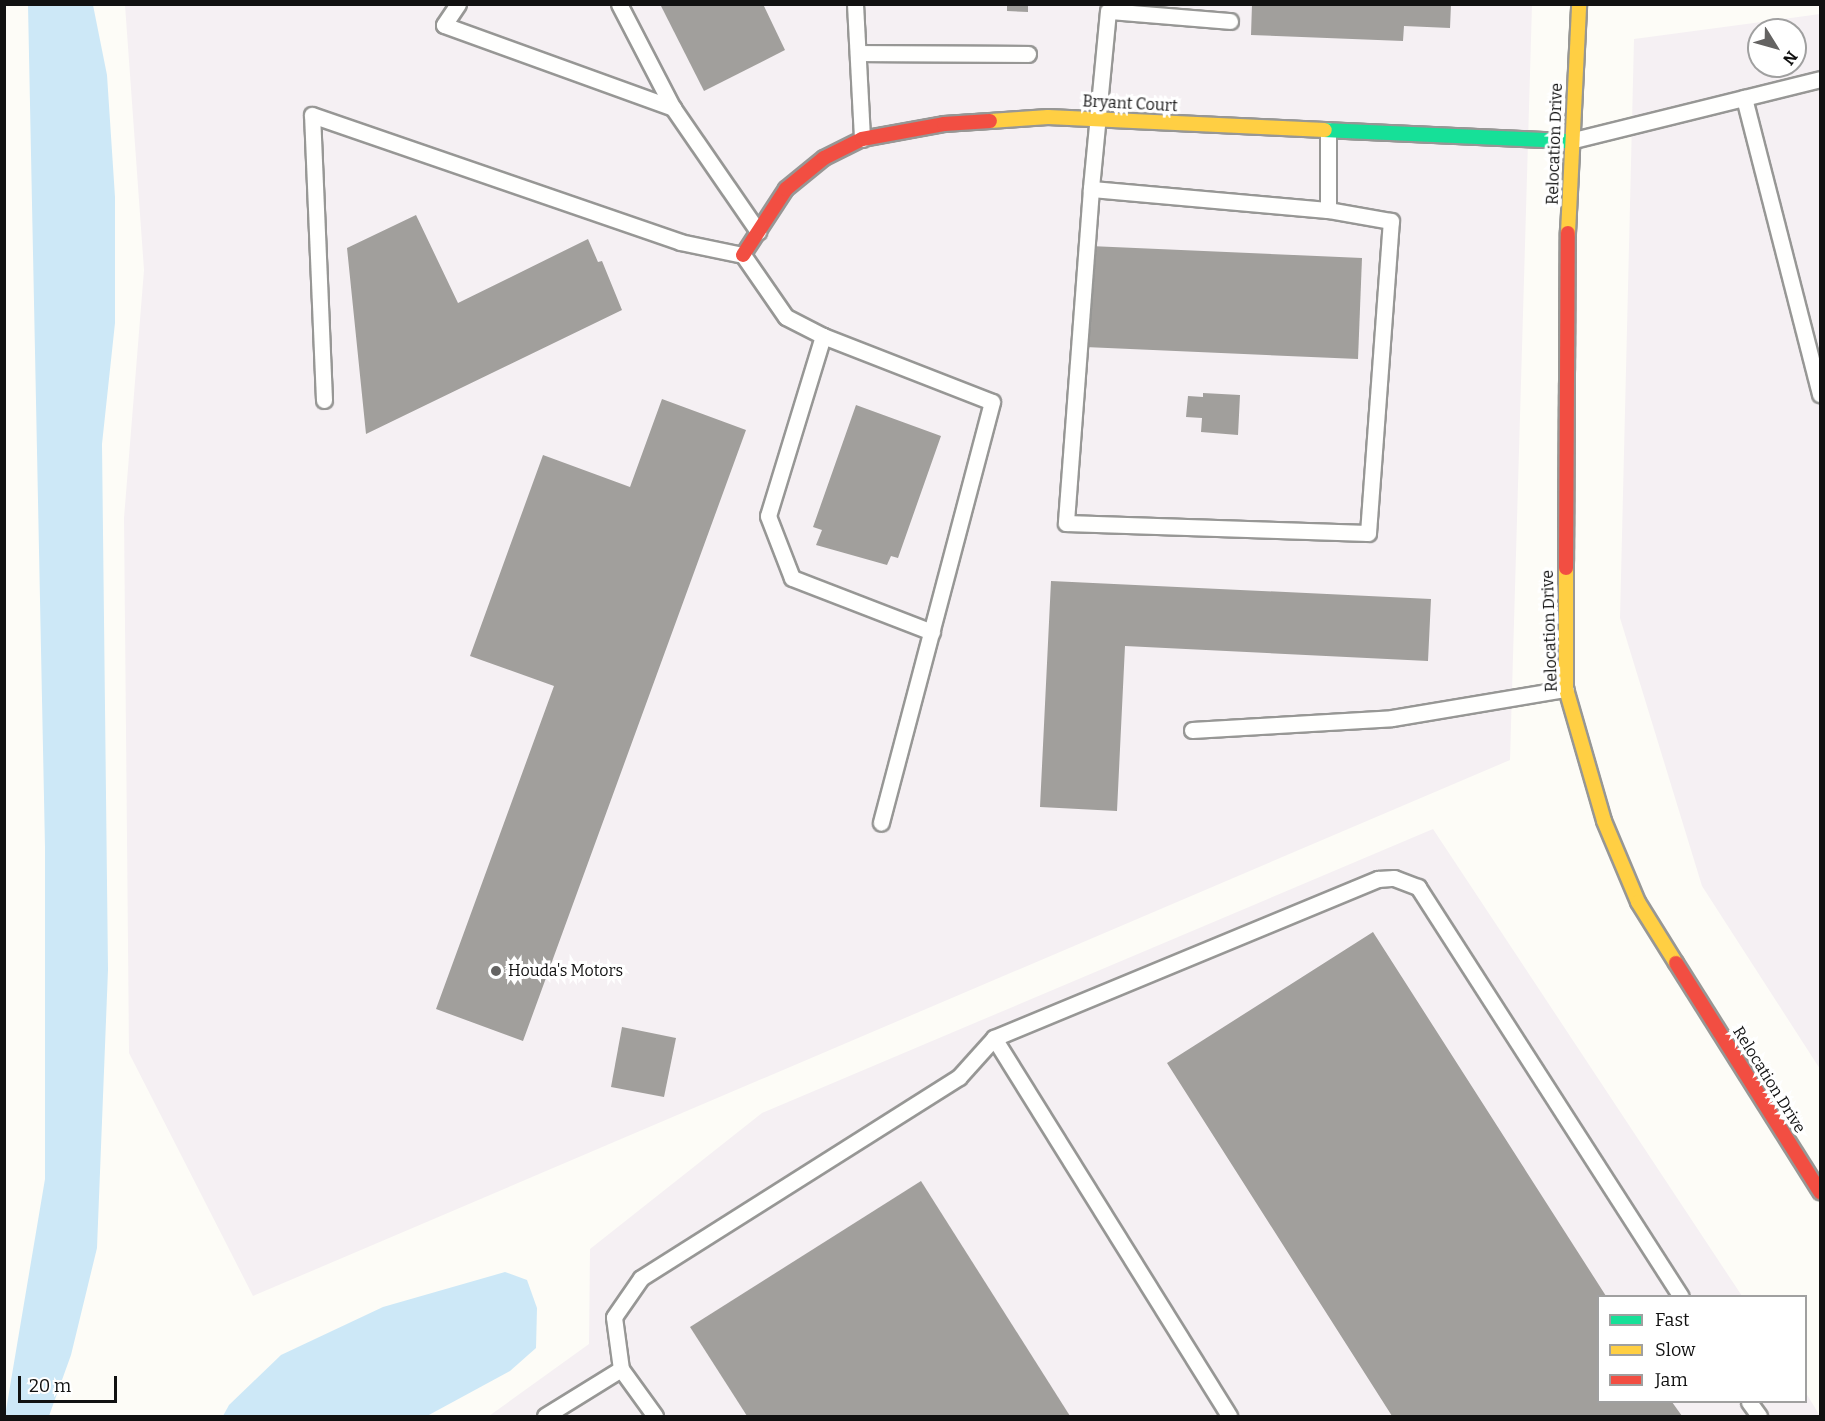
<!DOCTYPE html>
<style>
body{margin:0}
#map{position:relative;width:1825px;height:1421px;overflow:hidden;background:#fdfcf7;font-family:Bitter,serif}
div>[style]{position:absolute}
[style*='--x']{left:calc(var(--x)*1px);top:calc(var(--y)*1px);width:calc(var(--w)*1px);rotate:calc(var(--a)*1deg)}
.industrial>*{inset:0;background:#f5f0f3}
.water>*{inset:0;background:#cde8f7}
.building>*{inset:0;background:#a19f9c}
.roads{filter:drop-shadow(2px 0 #979795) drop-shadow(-2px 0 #979795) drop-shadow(0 2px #979795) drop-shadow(0 -2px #979795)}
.lane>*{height:15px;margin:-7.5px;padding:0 7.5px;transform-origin:7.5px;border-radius:7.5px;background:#fffffe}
.fast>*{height:14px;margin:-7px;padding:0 7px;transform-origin:7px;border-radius:7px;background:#16e098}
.slow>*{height:14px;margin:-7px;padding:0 7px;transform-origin:7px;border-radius:7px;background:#ffcf43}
.jam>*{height:14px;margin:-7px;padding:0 7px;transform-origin:7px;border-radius:7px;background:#f24e42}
.dots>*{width:16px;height:16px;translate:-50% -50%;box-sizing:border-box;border:3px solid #fff;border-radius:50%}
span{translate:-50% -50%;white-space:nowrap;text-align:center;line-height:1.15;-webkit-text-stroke:6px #fff;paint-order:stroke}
.street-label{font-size:16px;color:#111}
.poi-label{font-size:16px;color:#111}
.left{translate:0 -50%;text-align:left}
.frame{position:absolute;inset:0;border:6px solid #111;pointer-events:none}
.legend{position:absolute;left:1597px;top:1295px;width:210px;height:108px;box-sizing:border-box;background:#fff;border:2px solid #a0a0a0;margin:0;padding:8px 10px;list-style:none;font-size:18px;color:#111}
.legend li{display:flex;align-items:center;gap:12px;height:30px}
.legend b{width:30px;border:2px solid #a0a0a0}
.north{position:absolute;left:1747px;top:18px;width:60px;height:60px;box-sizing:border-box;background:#fff;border:2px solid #a0a0a0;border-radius:50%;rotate:127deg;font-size:16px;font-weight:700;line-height:24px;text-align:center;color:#111}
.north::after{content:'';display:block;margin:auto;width:21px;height:27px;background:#646362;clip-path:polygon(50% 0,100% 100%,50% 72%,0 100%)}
.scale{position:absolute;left:18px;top:1376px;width:99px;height:27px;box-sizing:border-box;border:3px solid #111;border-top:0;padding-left:8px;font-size:18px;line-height:21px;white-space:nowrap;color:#111;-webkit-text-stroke:4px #fff;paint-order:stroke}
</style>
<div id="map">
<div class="industrial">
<i style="clip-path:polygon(125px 5px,1532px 5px,1510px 760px,253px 1296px,129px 1053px,124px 518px,144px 270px)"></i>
<i style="clip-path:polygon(evenodd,1820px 14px,1820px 1069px,1702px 886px,1620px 618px,1634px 39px,1820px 14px,1759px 30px,1795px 30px,1795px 66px,1759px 66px,1759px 30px)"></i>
<i style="clip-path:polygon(1433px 829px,1742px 1296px,1598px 1296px,1598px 1402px,1806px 1402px,1806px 1393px,1820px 1416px,489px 1416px,589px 1344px,590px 1249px,762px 1113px)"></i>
</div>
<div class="water">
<i style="clip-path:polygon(28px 5px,93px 5px,107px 75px,115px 197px,115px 323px,102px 444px,108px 970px,97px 1248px,71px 1355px,49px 1416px,5px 1416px,45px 1179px,45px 848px)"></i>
<i style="clip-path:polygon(505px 1272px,527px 1280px,537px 1308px,536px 1348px,510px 1371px,427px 1416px,223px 1416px,229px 1405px,281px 1355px,383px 1307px)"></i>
</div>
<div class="building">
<i style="clip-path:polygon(660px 4px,763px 4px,785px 50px,704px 91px)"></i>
<i style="clip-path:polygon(1007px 4px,1028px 4px,1028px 12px,1007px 11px)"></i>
<i style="clip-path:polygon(1252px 4px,1451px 4px,1450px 28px,1404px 26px,1403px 41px,1251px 35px)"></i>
<i style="clip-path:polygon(416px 215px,458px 303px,588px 239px,598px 262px,602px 261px,622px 310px,366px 434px,347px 248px)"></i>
<i style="clip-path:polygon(1090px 246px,1362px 258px,1358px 359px,1085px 347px)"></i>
<i style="clip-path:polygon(1203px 393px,1240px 395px,1238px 435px,1201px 432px,1202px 418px,1186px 417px,1188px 396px,1203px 397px)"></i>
<i style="clip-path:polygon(662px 399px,746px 430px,523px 1041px,436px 1009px,554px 686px,470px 656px,543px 455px,630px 487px)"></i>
<i style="clip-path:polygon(856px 405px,941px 436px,898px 558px,891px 556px,887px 565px,816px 545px,822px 530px,813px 527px)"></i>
<i style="clip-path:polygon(1051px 581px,1431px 599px,1428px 661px,1125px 646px,1117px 811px,1040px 807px)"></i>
<i style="clip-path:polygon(1373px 932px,1606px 1296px,1598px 1296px,1598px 1402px,1672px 1402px,1682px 1416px,1392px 1416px,1167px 1063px)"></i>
<i style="clip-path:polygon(622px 1027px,676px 1038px,664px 1097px,611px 1087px)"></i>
<i style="clip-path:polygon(921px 1181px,1070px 1416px,747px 1416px,690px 1327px)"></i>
</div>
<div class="roads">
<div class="lane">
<i style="--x:458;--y:4;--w:25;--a:124"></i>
<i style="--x:444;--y:25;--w:244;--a:19.9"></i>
<i style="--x:619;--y:4;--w:117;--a:62.6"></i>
<i style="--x:673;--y:108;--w:150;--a:55.4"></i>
<i style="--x:855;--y:4;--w:135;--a:87"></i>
<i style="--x:1230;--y:21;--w:122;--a:-175.3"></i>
<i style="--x:1108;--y:11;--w:179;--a:95.5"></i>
<i style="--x:1091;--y:189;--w:238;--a:5.1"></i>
<i style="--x:1328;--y:210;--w:80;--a:-90"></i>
<i style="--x:858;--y:53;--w:170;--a:0.3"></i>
<i style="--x:1744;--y:98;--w:306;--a:75.6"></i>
<i style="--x:1570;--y:141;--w:258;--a:-13.9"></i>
<i style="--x:1091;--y:189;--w:335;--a:94.3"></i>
<i style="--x:1066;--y:523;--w:302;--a:1.9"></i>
<i style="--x:1368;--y:533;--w:313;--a:-85.8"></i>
<i style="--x:1391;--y:221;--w:64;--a:-170.1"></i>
<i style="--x:823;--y:336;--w:188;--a:107"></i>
<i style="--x:768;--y:516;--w:66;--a:68.8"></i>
<i style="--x:792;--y:578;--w:150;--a:21.1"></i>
<i style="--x:324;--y:400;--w:285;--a:-92.4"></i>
<i style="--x:312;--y:115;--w:389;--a:19"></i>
<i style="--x:680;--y:242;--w:64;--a:11.7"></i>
<i style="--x:743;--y:255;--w:75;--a:55.3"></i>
<i style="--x:786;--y:317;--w:42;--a:27.2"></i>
<i style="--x:823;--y:336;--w:181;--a:21.3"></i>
<i style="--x:992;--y:402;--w:435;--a:104.8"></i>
<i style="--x:1192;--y:730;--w:200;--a:-3.4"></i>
<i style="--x:1392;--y:718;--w:176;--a:-9.5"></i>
<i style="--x:994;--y:1038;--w:445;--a:58.1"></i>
<i style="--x:1749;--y:1402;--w:17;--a:54"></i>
<i style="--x:545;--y:1416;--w:89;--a:-31.7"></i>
<i style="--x:655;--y:1416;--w:58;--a:-125.9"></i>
<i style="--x:621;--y:1369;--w:52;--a:-97.7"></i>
<i style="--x:614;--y:1317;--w:47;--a:-55.3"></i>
<i style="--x:641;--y:1278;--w:376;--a:-32.3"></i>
<i style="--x:959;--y:1077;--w:52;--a:-48.1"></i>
<i style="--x:994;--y:1038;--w:416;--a:-22.5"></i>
<i style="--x:1378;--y:879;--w:16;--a:-4"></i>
<i style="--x:1394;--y:878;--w:26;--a:21"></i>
<i style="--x:1418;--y:887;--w:486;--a:57.3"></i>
</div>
<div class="fast">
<i style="--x:1325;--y:130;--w:245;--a:2.6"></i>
</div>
<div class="slow">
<i style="--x:990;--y:121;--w:58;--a:-3.9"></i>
<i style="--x:1048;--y:117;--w:277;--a:2.7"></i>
<i style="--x:1568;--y:233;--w:229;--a:-87.2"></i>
<i style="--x:1566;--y:568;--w:121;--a:90"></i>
<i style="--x:1566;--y:689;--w:137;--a:73.9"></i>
<i style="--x:1604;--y:821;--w:88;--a:67.2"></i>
<i style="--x:1638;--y:902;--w:72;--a:58.1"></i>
</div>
<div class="jam">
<i style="--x:743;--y:255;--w:79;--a:-56.9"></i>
<i style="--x:786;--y:189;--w:49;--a:-39.2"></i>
<i style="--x:824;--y:158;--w:42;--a:-26.6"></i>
<i style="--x:862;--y:139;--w:83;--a:-10.4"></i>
<i style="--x:944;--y:124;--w:46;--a:-3.7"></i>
<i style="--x:1566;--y:568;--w:335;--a:-89.7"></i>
<i style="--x:1676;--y:963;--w:271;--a:57.8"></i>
</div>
</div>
<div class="dots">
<i style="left:496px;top:971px;background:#646362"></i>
</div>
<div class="street-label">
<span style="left:1130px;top:104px;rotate:3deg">Bryant Court</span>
<span style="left:1555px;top:144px;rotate:-88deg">Relocation Drive</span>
<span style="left:1550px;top:631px;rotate:-92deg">Relocation Drive</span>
<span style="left:1769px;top:1080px;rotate:58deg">Relocation Drive</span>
</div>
<div class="poi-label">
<span class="left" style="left:508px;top:971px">Houda's Motors</span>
</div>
<div class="frame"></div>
<ul class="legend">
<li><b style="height:8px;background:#16e098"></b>Fast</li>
<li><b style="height:8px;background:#ffcf43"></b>Slow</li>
<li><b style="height:8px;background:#f24e42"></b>Jam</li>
</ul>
<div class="north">N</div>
<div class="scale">20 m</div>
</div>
